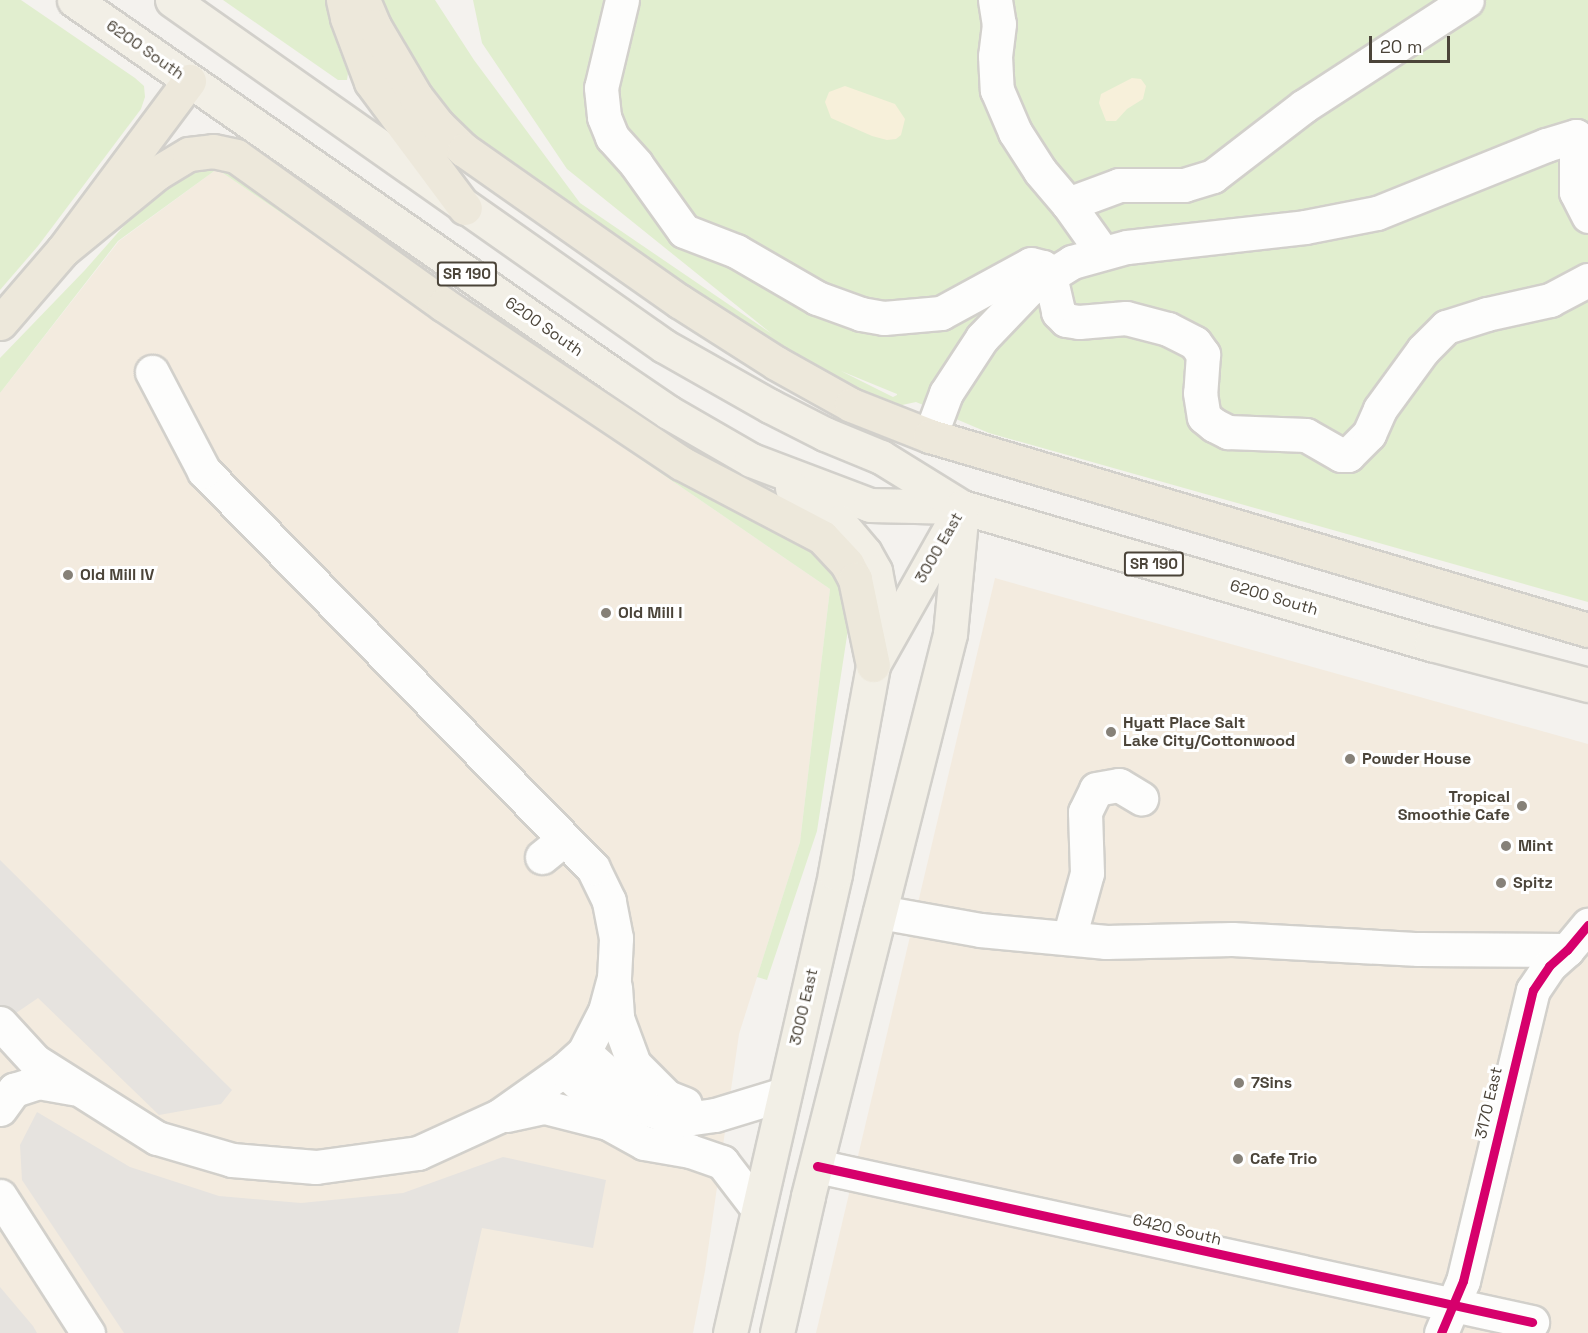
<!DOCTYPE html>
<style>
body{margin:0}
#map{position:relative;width:1588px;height:1333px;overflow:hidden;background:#f4f2ee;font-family:"Space Grotesk",sans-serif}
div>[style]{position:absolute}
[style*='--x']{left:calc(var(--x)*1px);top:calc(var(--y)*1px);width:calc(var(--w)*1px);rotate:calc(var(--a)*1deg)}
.commercial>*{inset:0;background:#f3ebdf}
.green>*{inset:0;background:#e1eecf}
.sand>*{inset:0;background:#f7f0da}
.parking>*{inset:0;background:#e6e3df}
.roads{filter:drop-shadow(2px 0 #d2d0cb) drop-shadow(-2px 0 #d2d0cb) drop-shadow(0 2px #d2d0cb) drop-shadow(0 -2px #d2d0cb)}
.minor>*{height:33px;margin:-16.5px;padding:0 16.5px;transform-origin:16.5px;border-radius:16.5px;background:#fdfdfc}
.major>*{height:33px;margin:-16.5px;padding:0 16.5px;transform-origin:16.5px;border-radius:16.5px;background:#f2efe6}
.highway>*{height:33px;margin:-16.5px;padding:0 16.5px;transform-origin:16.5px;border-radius:16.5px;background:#ede8db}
.cycleway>*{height:9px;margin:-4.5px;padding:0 4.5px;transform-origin:4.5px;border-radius:4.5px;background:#d6006c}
.dots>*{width:16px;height:16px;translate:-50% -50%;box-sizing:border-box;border:3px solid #fff;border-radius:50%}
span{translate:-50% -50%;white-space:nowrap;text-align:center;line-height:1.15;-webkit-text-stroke:6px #fff;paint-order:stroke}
.shield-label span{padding:2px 4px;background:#fff;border:2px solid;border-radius:4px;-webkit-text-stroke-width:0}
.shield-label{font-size:15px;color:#4b4439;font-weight:700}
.street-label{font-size:16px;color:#4b4439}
.poi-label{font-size:16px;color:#4b4439;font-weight:700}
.left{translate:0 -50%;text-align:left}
.right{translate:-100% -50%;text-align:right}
.scale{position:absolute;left:1369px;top:36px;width:81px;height:27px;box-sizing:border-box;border:3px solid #4b4439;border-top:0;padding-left:8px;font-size:18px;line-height:21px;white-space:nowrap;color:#4b4439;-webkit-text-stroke:4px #fff;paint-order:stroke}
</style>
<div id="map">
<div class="commercial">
<i style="clip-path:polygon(217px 169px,830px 589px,800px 842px,739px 1034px,705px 1271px,693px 1333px,0 1333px,0 393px,119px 241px)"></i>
<i style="clip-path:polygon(995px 578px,1588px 744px,1588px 1333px,816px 1333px)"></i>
</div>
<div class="green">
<i style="clip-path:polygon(0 0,21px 0,135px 78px,144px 86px,145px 97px,141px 109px,38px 246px,0 290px)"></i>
<i style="clip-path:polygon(223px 0,327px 0,338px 47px,348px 73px,347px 80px,338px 80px)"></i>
<i style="clip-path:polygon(evenodd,381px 0,435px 0,474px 60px,580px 203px,772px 334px,567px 169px,482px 43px,473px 0,1588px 0,1588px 602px,989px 433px,916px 402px,893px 407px,871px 400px,767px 345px,481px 146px,434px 97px,401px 51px,381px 0,841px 371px,897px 394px,897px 395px,893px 397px,841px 371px)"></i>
<i style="clip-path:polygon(214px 165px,252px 178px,824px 555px,845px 583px,851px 610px,817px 831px,767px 980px,757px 977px,800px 842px,830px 589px,217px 169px,118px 241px,0 393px,0 358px,85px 270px,152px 194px,187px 172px)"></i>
</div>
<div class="sand">
<i style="clip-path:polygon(1132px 78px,1141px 79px,1146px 86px,1143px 99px,1127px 109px,1116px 121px,1106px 121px,1099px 103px,1101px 94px)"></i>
<i style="clip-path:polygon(845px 86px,895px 104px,905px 119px,901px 135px,896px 139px,887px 140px,872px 136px,831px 118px,825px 102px,829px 92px)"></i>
</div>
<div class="parking">
<i style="clip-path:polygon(0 860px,232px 1090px,221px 1104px,159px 1115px,38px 998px,0 1024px)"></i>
<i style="clip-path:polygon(37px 1112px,130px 1167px,219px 1196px,301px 1203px,403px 1193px,503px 1157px,606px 1180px,593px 1248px,482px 1228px,458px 1333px,124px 1333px,22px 1180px,20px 1145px)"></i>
<i style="clip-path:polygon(0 1287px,33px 1326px,37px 1333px,0 1333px)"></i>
</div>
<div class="roads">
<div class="minor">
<i style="--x:622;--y:0;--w:90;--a:103.4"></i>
<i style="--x:601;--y:88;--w:29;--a:84"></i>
<i style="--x:604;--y:117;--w:22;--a:68"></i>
<i style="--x:612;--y:137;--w:36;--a:48"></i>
<i style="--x:636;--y:164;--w:82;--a:54.4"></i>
<i style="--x:684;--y:231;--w:56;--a:21"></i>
<i style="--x:736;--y:251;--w:94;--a:30.1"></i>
<i style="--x:817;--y:298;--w:47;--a:20"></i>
<i style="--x:861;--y:314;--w:23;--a:10"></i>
<i style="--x:884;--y:318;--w:57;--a:-5"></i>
<i style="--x:941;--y:313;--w:102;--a:-28.6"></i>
<i style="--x:1031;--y:264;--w:12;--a:14"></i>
<i style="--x:1043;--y:267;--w:11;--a:52"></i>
<i style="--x:1050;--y:276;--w:37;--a:77"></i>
<i style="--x:1058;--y:312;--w:11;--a:45"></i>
<i style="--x:1066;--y:320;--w:13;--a:9"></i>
<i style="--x:1079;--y:322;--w:47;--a:-4.9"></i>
<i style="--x:1126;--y:318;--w:43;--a:14.7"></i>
<i style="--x:1168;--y:329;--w:30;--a:27"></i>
<i style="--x:1195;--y:343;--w:14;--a:54"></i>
<i style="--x:1203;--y:354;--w:39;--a:94"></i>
<i style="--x:1200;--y:393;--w:24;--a:81"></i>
<i style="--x:1204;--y:417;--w:13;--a:39"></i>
<i style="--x:1214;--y:425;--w:16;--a:27"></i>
<i style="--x:1228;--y:432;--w:78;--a:2.2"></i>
<i style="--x:1306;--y:435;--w:40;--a:29.7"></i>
<i style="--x:1341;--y:455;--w:7;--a:0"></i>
<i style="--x:1348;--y:455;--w:30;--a:-45"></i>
<i style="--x:1369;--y:434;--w:27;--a:-66"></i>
<i style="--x:1380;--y:409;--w:73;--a:-53.9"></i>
<i style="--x:1423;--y:350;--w:33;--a:-45"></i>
<i style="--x:1446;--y:327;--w:43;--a:-17.6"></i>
<i style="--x:1487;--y:314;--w:65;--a:-12.5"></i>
<i style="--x:1550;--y:300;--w:43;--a:-27.8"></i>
<i style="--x:995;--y:0;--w:24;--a:81"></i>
<i style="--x:999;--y:24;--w:32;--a:97"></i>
<i style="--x:995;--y:56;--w:34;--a:87"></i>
<i style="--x:997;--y:90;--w:46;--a:66.8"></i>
<i style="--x:1015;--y:132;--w:46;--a:57.3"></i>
<i style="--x:1040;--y:171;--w:43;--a:49.7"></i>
<i style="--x:1068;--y:204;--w:60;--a:54.5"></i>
<i style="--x:1068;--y:204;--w:54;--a:-20.4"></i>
<i style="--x:1119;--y:185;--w:65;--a:0"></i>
<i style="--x:1184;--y:185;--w:30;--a:-17"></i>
<i style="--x:1213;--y:176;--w:115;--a:-37.6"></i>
<i style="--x:1304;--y:106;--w:194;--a:-33"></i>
<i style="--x:930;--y:436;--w:46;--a:-69.6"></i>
<i style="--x:946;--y:393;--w:66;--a:-56.8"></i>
<i style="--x:982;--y:338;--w:68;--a:-46.2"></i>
<i style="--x:1029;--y:289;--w:51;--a:-32.1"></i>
<i style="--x:1072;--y:262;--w:57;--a:-15.3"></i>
<i style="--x:1127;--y:247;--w:179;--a:-6.4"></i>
<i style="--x:1305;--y:227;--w:73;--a:-11"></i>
<i style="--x:1377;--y:213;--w:182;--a:-21.9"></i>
<i style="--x:1546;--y:145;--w:31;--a:-17"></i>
<i style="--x:1576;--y:136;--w:56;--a:90"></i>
<i style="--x:1576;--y:192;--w:27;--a:63"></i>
<i style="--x:542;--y:857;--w:28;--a:-39"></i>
<i style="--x:880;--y:912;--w:102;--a:10.2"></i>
<i style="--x:980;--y:930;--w:127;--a:5.4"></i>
<i style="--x:1106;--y:942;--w:126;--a:-1.4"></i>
<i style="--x:1232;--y:939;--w:187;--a:3.1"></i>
<i style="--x:1419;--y:949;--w:148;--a:0.4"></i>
<i style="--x:1069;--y:938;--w:67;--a:-74.5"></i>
<i style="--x:1087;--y:873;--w:61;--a:-91.9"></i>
<i style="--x:1085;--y:812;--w:25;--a:-64"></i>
<i style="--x:1096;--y:789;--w:23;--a:-10"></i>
<i style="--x:1119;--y:785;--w:26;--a:31"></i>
<i style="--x:615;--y:987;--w:31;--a:86"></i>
<i style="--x:617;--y:1018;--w:49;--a:69.7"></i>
<i style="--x:634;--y:1064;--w:47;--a:45"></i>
<i style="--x:667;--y:1097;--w:19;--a:21"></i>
<i style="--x:0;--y:1023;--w:52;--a:47.4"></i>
<i style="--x:35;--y:1061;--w:144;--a:32.3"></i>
<i style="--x:157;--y:1138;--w:78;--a:16.3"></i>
<i style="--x:232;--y:1160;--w:84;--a:4.8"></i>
<i style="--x:316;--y:1167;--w:103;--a:-7.8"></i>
<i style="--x:418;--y:1153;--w:89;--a:-24.6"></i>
<i style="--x:499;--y:1116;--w:80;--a:-35.3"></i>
<i style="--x:564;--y:1070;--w:27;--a:-42"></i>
<i style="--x:584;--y:1052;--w:46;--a:-62.9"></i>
<i style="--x:605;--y:1011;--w:34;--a:-75"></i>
<i style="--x:614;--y:978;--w:40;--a:-87.1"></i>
<i style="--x:616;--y:938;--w:38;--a:-101"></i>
<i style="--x:609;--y:901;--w:37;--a:-116"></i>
<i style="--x:593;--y:868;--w:556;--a:-134.42"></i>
<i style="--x:204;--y:471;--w:112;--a:-117.7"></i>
<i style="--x:584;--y:1052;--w:86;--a:41.7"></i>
<i style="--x:648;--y:1109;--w:33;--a:20"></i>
<i style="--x:679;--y:1120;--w:36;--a:-8"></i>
<i style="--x:715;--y:1115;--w:72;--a:-16.9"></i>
<i style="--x:564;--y:1070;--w:83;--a:42.6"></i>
<i style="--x:0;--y:1109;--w:24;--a:-54"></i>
<i style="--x:14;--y:1090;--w:25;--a:-18"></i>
<i style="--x:38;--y:1082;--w:36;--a:10"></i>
<i style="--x:506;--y:1115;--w:40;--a:-12"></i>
<i style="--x:545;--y:1107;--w:65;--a:14.3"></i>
<i style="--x:608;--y:1123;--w:41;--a:29.1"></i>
<i style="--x:644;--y:1143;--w:47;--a:9.9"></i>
<i style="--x:690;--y:1151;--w:34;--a:19"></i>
<i style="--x:722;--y:1162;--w:59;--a:52.5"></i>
<i style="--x:817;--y:1166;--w:732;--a:12.31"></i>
<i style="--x:0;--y:1196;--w:163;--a:57.3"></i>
<i style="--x:1441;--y:1333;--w:56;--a:-67.1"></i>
<i style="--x:1463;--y:1281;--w:299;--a:-76.5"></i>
<i style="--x:1533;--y:990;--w:29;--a:-56"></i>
<i style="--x:1549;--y:966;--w:24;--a:-42"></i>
<i style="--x:1567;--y:950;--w:33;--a:-50"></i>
</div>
<div class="major">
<i style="--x:74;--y:0;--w:659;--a:34.8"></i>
<i style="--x:615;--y:376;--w:64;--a:34.2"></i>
<i style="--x:668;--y:412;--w:96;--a:30"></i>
<i style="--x:751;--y:460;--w:127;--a:20.7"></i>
<i style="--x:870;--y:505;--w:90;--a:1.3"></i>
<i style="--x:172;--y:0;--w:601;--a:35.12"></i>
<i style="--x:664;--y:346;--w:122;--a:29.5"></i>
<i style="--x:770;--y:406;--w:62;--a:27"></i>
<i style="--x:825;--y:434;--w:61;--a:22.3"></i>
<i style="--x:881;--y:457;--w:95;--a:31.7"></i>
<i style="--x:962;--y:507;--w:489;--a:16.3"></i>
<i style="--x:1431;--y:644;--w:162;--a:14.6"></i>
<i style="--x:792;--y:488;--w:58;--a:35.9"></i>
<i style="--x:839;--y:522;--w:40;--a:50"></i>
<i style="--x:865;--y:553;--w:21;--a:61"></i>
<i style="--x:875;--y:571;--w:21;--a:79"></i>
<i style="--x:879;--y:592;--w:60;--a:93.8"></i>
<i style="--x:730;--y:1333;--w:472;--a:-77.1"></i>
<i style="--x:835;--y:873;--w:211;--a:-79.6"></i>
<i style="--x:873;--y:665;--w:181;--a:-60.6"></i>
<i style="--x:777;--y:1333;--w:140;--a:-77.2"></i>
<i style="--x:808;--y:1196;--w:580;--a:-75.82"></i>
<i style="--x:950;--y:634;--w:116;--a:-84.5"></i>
</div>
<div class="highway">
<i style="--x:343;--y:0;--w:18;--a:77"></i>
<i style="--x:347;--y:18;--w:68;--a:69.4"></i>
<i style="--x:371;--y:82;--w:157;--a:53.3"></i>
<i style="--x:363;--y:0;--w:28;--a:67"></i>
<i style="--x:374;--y:26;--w:82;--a:59.4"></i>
<i style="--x:416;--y:97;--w:36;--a:52"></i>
<i style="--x:438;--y:125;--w:36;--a:44"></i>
<i style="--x:464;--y:150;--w:263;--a:35.1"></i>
<i style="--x:679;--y:301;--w:115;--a:32.6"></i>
<i style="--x:776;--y:363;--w:86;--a:29.2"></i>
<i style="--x:851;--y:405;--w:85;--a:21.4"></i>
<i style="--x:930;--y:436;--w:686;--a:16.43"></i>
<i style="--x:63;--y:250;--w:122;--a:-39.3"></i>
<i style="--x:157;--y:173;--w:37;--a:-31"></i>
<i style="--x:189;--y:154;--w:24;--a:-7"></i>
<i style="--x:213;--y:151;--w:24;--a:12"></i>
<i style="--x:236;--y:156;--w:256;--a:35.6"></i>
<i style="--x:444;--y:305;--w:285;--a:33.7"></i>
<i style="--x:681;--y:463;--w:159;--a:27.7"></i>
<i style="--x:822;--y:537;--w:37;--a:47"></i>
<i style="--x:847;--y:564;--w:17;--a:62"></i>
<i style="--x:855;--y:579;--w:88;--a:78.2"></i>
<i style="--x:0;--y:323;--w:96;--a:-49.2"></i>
<i style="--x:63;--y:250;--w:211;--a:-53.3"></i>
</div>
</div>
<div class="cycleway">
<i style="--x:817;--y:1166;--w:732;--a:12.31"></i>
<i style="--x:1441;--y:1333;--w:56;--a:-67.1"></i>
<i style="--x:1463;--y:1281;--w:299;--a:-76.5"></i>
<i style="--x:1533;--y:990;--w:29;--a:-56"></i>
<i style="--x:1549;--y:966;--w:24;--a:-42"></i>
<i style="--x:1567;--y:950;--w:33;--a:-50"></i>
</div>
<div class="dots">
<i style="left:68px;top:575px;background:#868178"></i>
<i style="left:606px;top:613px;background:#868178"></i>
<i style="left:1111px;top:732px;background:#868178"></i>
<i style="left:1350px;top:759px;background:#868178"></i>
<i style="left:1522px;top:806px;background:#868178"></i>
<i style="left:1506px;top:846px;background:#868178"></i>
<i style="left:1501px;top:883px;background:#868178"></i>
<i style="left:1239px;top:1083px;background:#868178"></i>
<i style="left:1238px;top:1159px;background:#868178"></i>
</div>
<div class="shield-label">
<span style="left:467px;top:274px">SR 190</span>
<span style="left:1154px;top:564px">SR 190</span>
</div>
<div class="street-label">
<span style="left:145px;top:50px;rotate:35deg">6200 South</span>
<span style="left:544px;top:327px;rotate:35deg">6200 South</span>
<span style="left:939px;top:548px;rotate:-60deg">3000 East</span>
<span style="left:1274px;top:598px;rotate:16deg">6200 South</span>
<span style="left:804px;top:1007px;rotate:-77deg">3000 East</span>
<span style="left:1489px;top:1103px;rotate:-77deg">3170 East</span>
<span style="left:1177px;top:1230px;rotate:13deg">6420 South</span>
</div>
<div class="poi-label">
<span class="left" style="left:80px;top:575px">Old Mill IV</span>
<span class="left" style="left:618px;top:613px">Old Mill I</span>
<span class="left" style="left:1123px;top:732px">Hyatt Place Salt<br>Lake City/Cottonwood</span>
<span class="left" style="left:1362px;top:759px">Powder House</span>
<span class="right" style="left:1510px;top:806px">Tropical<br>Smoothie Cafe</span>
<span class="left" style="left:1518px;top:846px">Mint</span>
<span class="left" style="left:1513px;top:883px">Spitz</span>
<span class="left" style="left:1251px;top:1083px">7Sins</span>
<span class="left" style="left:1250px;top:1159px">Cafe Trio</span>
</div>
<div class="scale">20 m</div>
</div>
